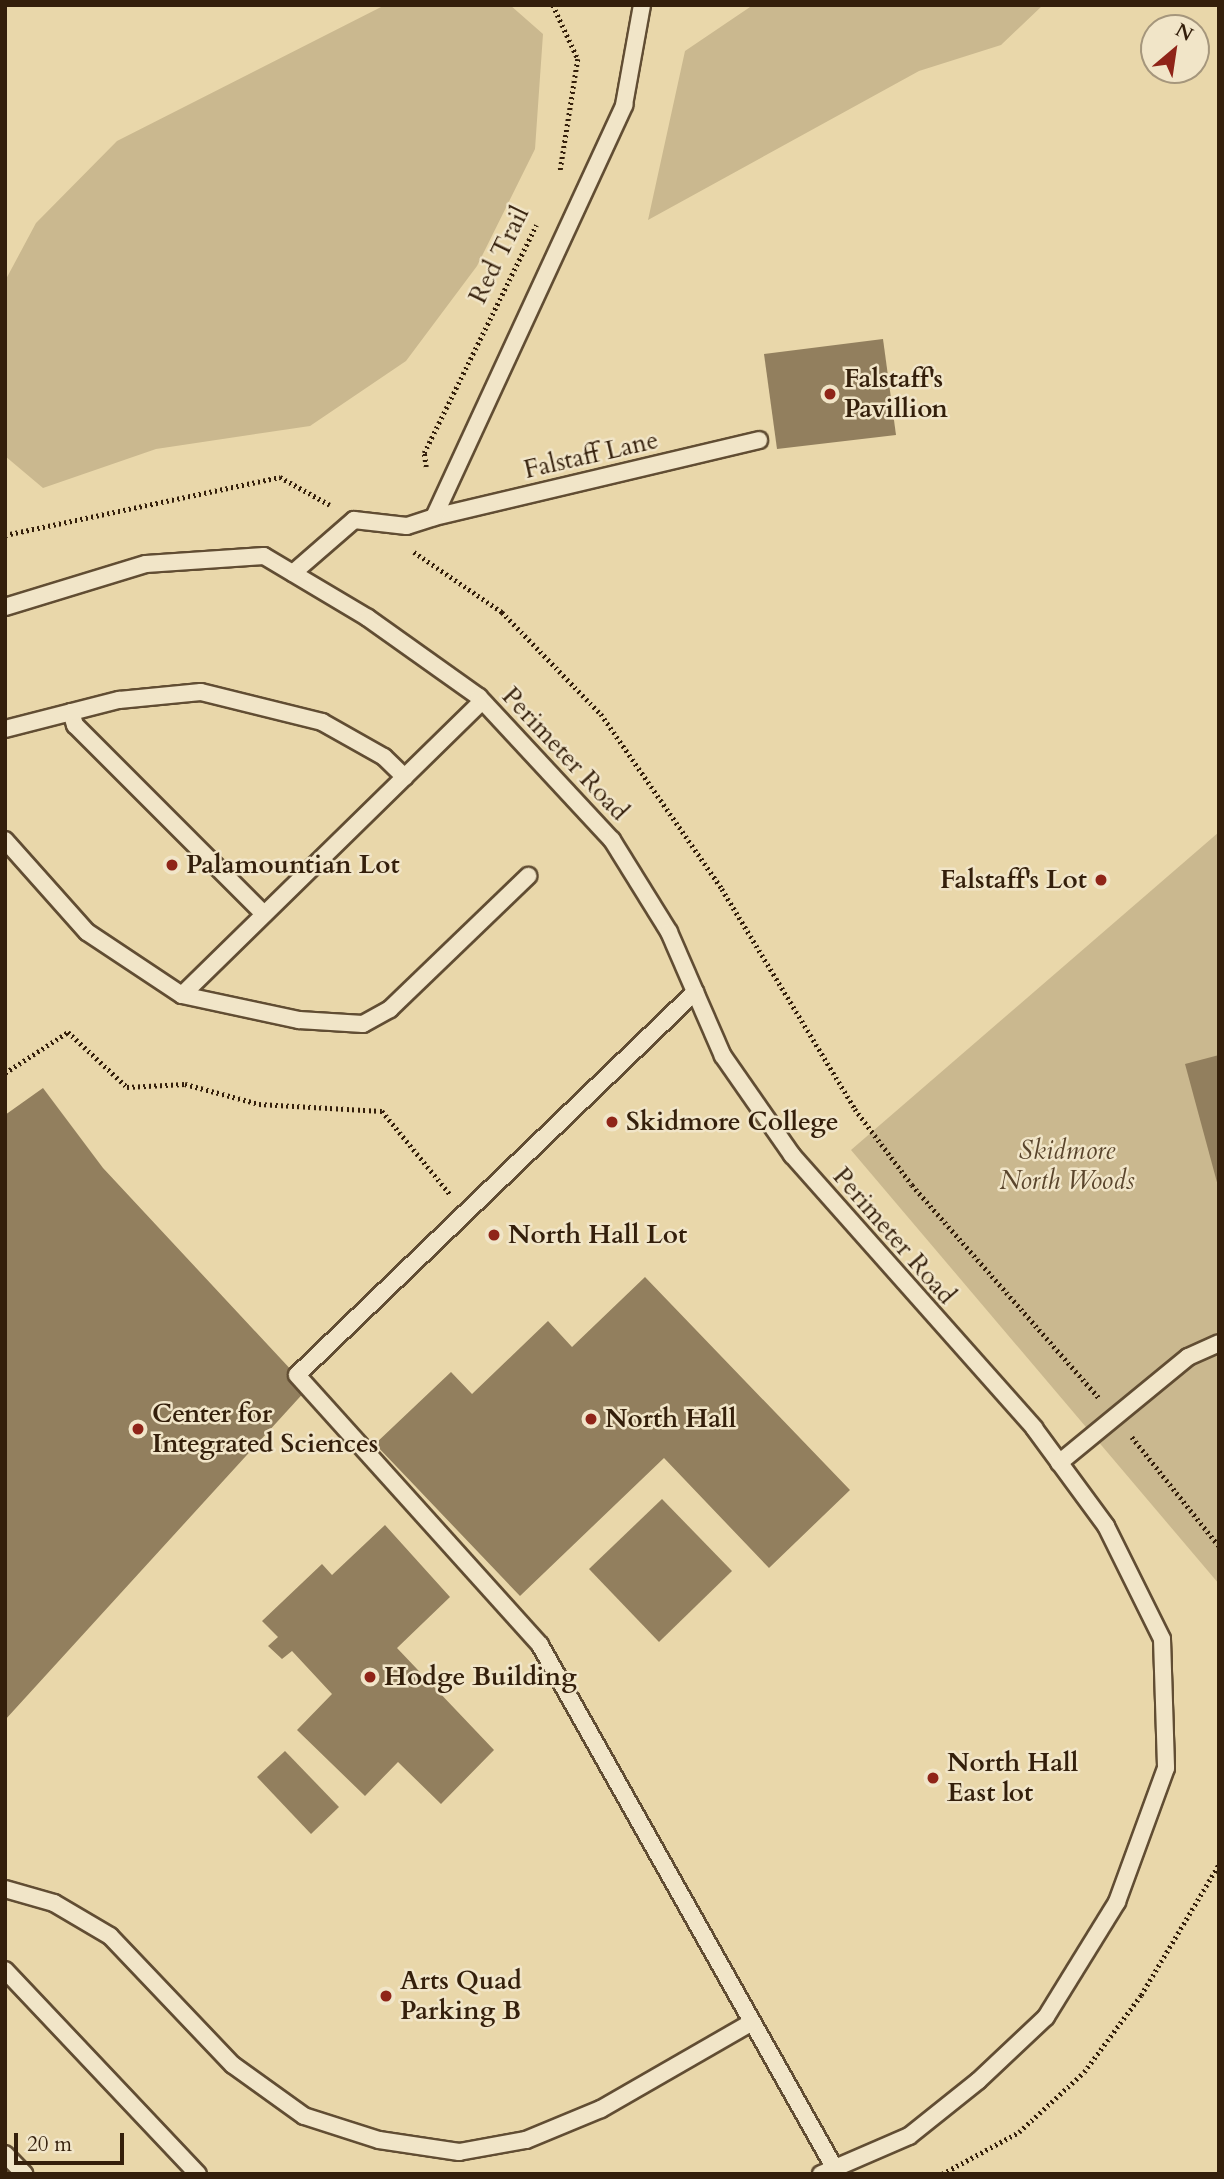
<!DOCTYPE html>
<style>
body{margin:0}
#map{position:relative;width:1224px;height:2179px;overflow:hidden;background:#e9d7aa;font-family:Cardo,serif}
div>[style]{position:absolute}
[style*='--x']{left:calc(var(--x)*1px);top:calc(var(--y)*1px);width:calc(var(--w)*1px);rotate:calc(var(--a)*1deg)}
.green>*{inset:0;background:#cab88f}
.building>*{inset:0;background:#927f5e}
.path>*{height:4.5px;margin-top:-2.25px;transform-origin:0;background:repeating-linear-gradient(90deg,#341f0b 0 2px,transparent 0 5.5px)}
.roads{filter:drop-shadow(2px 0 #614d33) drop-shadow(-2px 0 #614d33) drop-shadow(0 2px #614d33) drop-shadow(0 -2px #614d33)}
.service>*{height:16px;margin:-8px;padding:0 8px;transform-origin:8px;border-radius:8px;background:#f1e5c8}
.dots>*{width:19px;height:19px;translate:-50% -50%;box-sizing:border-box;border:4px solid #f1e5c8;border-radius:50%}
span{translate:-50% -50%;white-space:nowrap;text-align:center;line-height:1.15;-webkit-text-stroke:5px #f1e5c8;paint-order:stroke}
.street-label{font-size:26px;color:#341f0b}
.poi-label{font-size:26px;color:#341f0b;font-weight:700}
.left{translate:0 -50%;text-align:left}
.right{translate:-100% -50%;text-align:right}
.park-label{font-size:26px;color:#5a452c;font-style:italic}
.frame{position:absolute;inset:0;border:7px solid #341f0b;pointer-events:none}
.north{position:absolute;left:1140px;top:14px;width:70px;height:70px;box-sizing:border-box;background:#f1e5c8;border:2px solid #a5967c;border-radius:50%;rotate:29deg;font-size:19px;font-weight:700;line-height:28px;text-align:center;color:#341f0b}
.north::after{content:'';display:block;margin:auto;width:24px;height:32px;background:#8f2418;clip-path:polygon(50% 0,100% 100%,50% 72%,0 100%)}
.scale{position:absolute;left:14px;top:2133px;width:110px;height:32px;box-sizing:border-box;border:4px solid #341f0b;border-top:0;padding-left:9px;font-size:21px;line-height:24px;white-space:nowrap;color:#341f0b;-webkit-text-stroke:5px #f1e5c8;paint-order:stroke}
</style>
<div id="map">
<div class="green">
<i style="clip-path:polygon(385px 5px,510px 5px,543px 34px,535px 149px,477px 266px,406px 361px,310px 426px,156px 449px,43px 488px,5px 456px,5px 281px,36px 223px,117px 141px)"></i>
<i style="clip-path:polygon(753px 5px,1043px 5px,1001px 45px,919px 71px,648px 220px,685px 51px)"></i>
<i style="clip-path:polygon(1219px 832px,1219px 1584px,851px 1150px)"></i>
</div>
<div class="building">
<i style="clip-path:polygon(883px 339px,896px 435px,777px 449px,764px 354px)"></i>
<i style="clip-path:polygon(1219px 1055px,1219px 1186px,1218px 1186px,1185px 1064px)"></i>
<i style="clip-path:polygon(43px 1088px,103px 1168px,308px 1388px,5px 1720px,5px 1115px)"></i>
<i style="clip-path:polygon(645px 1277px,850px 1490px,769px 1568px,664px 1458px,520px 1596px,375px 1444px,451px 1372px,472px 1394px,548px 1321px,572px 1347px)"></i>
<i style="clip-path:polygon(662px 1499px,732px 1571px,659px 1642px,589px 1569px)"></i>
<i style="clip-path:polygon(385px 1525px,450px 1597px,397px 1648px,494px 1750px,441px 1804px,398px 1762px,365px 1796px,297px 1730px,332px 1694px,292px 1651px,282px 1659px,268px 1646px,278px 1637px,262px 1621px,322px 1564px,332px 1575px)"></i>
<i style="clip-path:polygon(285px 1751px,339px 1807px,311px 1834px,257px 1777px)"></i>
</div>
<div class="path">
<i style="--x:553;--y:5;--w:60;--a:65.2"></i>
<i style="--x:578;--y:59;--w:115;--a:99"></i>
<i style="--x:426;--y:467;--w:14;--a:-98"></i>
<i style="--x:424;--y:453;--w:254;--a:-63.8"></i>
<i style="--x:5;--y:535;--w:281;--a:-11.9"></i>
<i style="--x:280;--y:477;--w:57;--a:29.2"></i>
<i style="--x:414;--y:552;--w:107;--a:34.3"></i>
<i style="--x:502;--y:612;--w:142;--a:45.9"></i>
<i style="--x:601;--y:714;--w:213;--a:55.3"></i>
<i style="--x:722;--y:889;--w:257;--a:58.8"></i>
<i style="--x:855;--y:1109;--w:95;--a:53.1"></i>
<i style="--x:912;--y:1185;--w:283;--a:48.7"></i>
<i style="--x:5;--y:1073;--w:75;--a:-33.1"></i>
<i style="--x:68;--y:1032;--w:81;--a:43"></i>
<i style="--x:127;--y:1087;--w:58;--a:-3"></i>
<i style="--x:185;--y:1084;--w:77;--a:15.1"></i>
<i style="--x:259;--y:1104;--w:123;--a:3.3"></i>
<i style="--x:382;--y:1111;--w:107;--a:50.7"></i>
<i style="--x:1132;--y:1437;--w:139;--a:51.4"></i>
<i style="--x:942;--y:2174;--w:88;--a:-28.6"></i>
<i style="--x:1019;--y:2132;--w:88;--a:-42.7"></i>
<i style="--x:1084;--y:2072;--w:96;--a:-53.5"></i>
<i style="--x:1141;--y:1995;--w:152;--a:-59.2"></i>
</div>
<div class="roads">
<div class="service">
<i style="--x:434;--y:517;--w:334;--a:-13.3"></i>
<i style="--x:293;--y:573;--w:81;--a:-41"></i>
<i style="--x:354;--y:520;--w:53;--a:6.5"></i>
<i style="--x:407;--y:526;--w:28;--a:-18"></i>
<i style="--x:434;--y:517;--w:454;--a:-65.2"></i>
<i style="--x:624;--y:105;--w:102;--a:-79.8"></i>
<i style="--x:5;--y:607;--w:147;--a:-17"></i>
<i style="--x:146;--y:564;--w:118;--a:-3.9"></i>
<i style="--x:264;--y:556;--w:121;--a:30.8"></i>
<i style="--x:368;--y:618;--w:136;--a:35.4"></i>
<i style="--x:479;--y:697;--w:195;--a:47.1"></i>
<i style="--x:612;--y:840;--w:108;--a:58.2"></i>
<i style="--x:669;--y:932;--w:135;--a:66.5"></i>
<i style="--x:723;--y:1056;--w:121;--a:55.1"></i>
<i style="--x:792;--y:1155;--w:365;--a:48.4"></i>
<i style="--x:1034;--y:1428;--w:122;--a:53.7"></i>
<i style="--x:1106;--y:1526;--w:126;--a:63.6"></i>
<i style="--x:1162;--y:1639;--w:129;--a:88.2"></i>
<i style="--x:1166;--y:1768;--w:143;--a:110.1"></i>
<i style="--x:1117;--y:1902;--w:135;--a:121.7"></i>
<i style="--x:1046;--y:2017;--w:93;--a:136.7"></i>
<i style="--x:978;--y:2081;--w:88;--a:141.4"></i>
<i style="--x:909;--y:2136;--w:96;--a:156.6"></i>
<i style="--x:71;--y:712;--w:14;--a:73"></i>
<i style="--x:75;--y:725;--w:267;--a:45"></i>
<i style="--x:5;--y:729;--w:118;--a:-14.3"></i>
<i style="--x:119;--y:700;--w:82;--a:-5.6"></i>
<i style="--x:201;--y:692;--w:125;--a:13.9"></i>
<i style="--x:322;--y:722;--w:71;--a:29.4"></i>
<i style="--x:384;--y:757;--w:29;--a:44"></i>
<i style="--x:5;--y:840;--w:123;--a:48.3"></i>
<i style="--x:87;--y:932;--w:114;--a:33.6"></i>
<i style="--x:182;--y:995;--w:420;--a:-44.4"></i>
<i style="--x:695;--y:992;--w:552;--a:136.1"></i>
<i style="--x:297;--y:1375;--w:363;--a:48"></i>
<i style="--x:540;--y:1645;--w:607;--a:60.61"></i>
<i style="--x:182;--y:995;--w:120;--a:12.1"></i>
<i style="--x:299;--y:1020;--w:64;--a:3.6"></i>
<i style="--x:363;--y:1024;--w:31;--a:-29"></i>
<i style="--x:390;--y:1009;--w:192;--a:-43.9"></i>
<i style="--x:1059;--y:1463;--w:167;--a:-39.4"></i>
<i style="--x:1188;--y:1357;--w:34;--a:-24"></i>
<i style="--x:5;--y:1889;--w:51;--a:15.9"></i>
<i style="--x:54;--y:1903;--w:65;--a:30.5"></i>
<i style="--x:110;--y:1936;--w:178;--a:46.4"></i>
<i style="--x:233;--y:2065;--w:87;--a:35.7"></i>
<i style="--x:304;--y:2116;--w:79;--a:17.7"></i>
<i style="--x:379;--y:2140;--w:81;--a:8.5"></i>
<i style="--x:459;--y:2152;--w:68;--a:-10.2"></i>
<i style="--x:526;--y:2140;--w:81;--a:-22.5"></i>
<i style="--x:601;--y:2109;--w:174;--a:-29.9"></i>
<i style="--x:5;--y:1970;--w:281;--a:46.6"></i>
<i style="--x:5;--y:2154;--w:28;--a:46"></i>
</div>
</div>
<div class="dots">
<i style="left:830px;top:394px;background:#8f2418"></i>
<i style="left:172px;top:865px;background:#8f2418"></i>
<i style="left:1101px;top:880px;background:#8f2418"></i>
<i style="left:612px;top:1122px;background:#8f2418"></i>
<i style="left:494px;top:1235px;background:#8f2418"></i>
<i style="left:591px;top:1419px;background:#8f2418"></i>
<i style="left:138px;top:1429px;background:#8f2418"></i>
<i style="left:370px;top:1677px;background:#8f2418"></i>
<i style="left:933px;top:1778px;background:#8f2418"></i>
<i style="left:386px;top:1996px;background:#8f2418"></i>
</div>
<div class="street-label">
<span style="left:499px;top:255px;rotate:-64deg">Red Trail</span>
<span style="left:591px;top:455px;rotate:-13deg">Falstaff Lane</span>
<span style="left:565px;top:754px;rotate:47deg">Perimeter Road</span>
<span style="left:894px;top:1236px;rotate:49deg">Perimeter Road</span>
</div>
<div class="poi-label">
<span class="left" style="left:844px;top:394px">Falstaff's<br>Pavillion</span>
<span class="left" style="left:186px;top:865px">Palamountian Lot</span>
<span class="right" style="left:1087px;top:880px">Falstaff's Lot</span>
<span class="left" style="left:626px;top:1122px">Skidmore College</span>
<span class="left" style="left:508px;top:1235px">North Hall Lot</span>
<span class="left" style="left:152px;top:1429px">Center for<br>Integrated Sciences</span>
<span class="left" style="left:605px;top:1419px">North Hall</span>
<span class="left" style="left:384px;top:1677px">Hodge Building</span>
<span class="left" style="left:947px;top:1778px">North Hall<br>East lot</span>
<span class="left" style="left:400px;top:1996px">Arts Quad<br>Parking B</span>
</div>
<div class="park-label">
<span style="left:1067px;top:1166px">Skidmore<br>North Woods</span>
</div>
<div class="frame"></div>
<div class="north">N</div>
<div class="scale">20 m</div>
</div>
